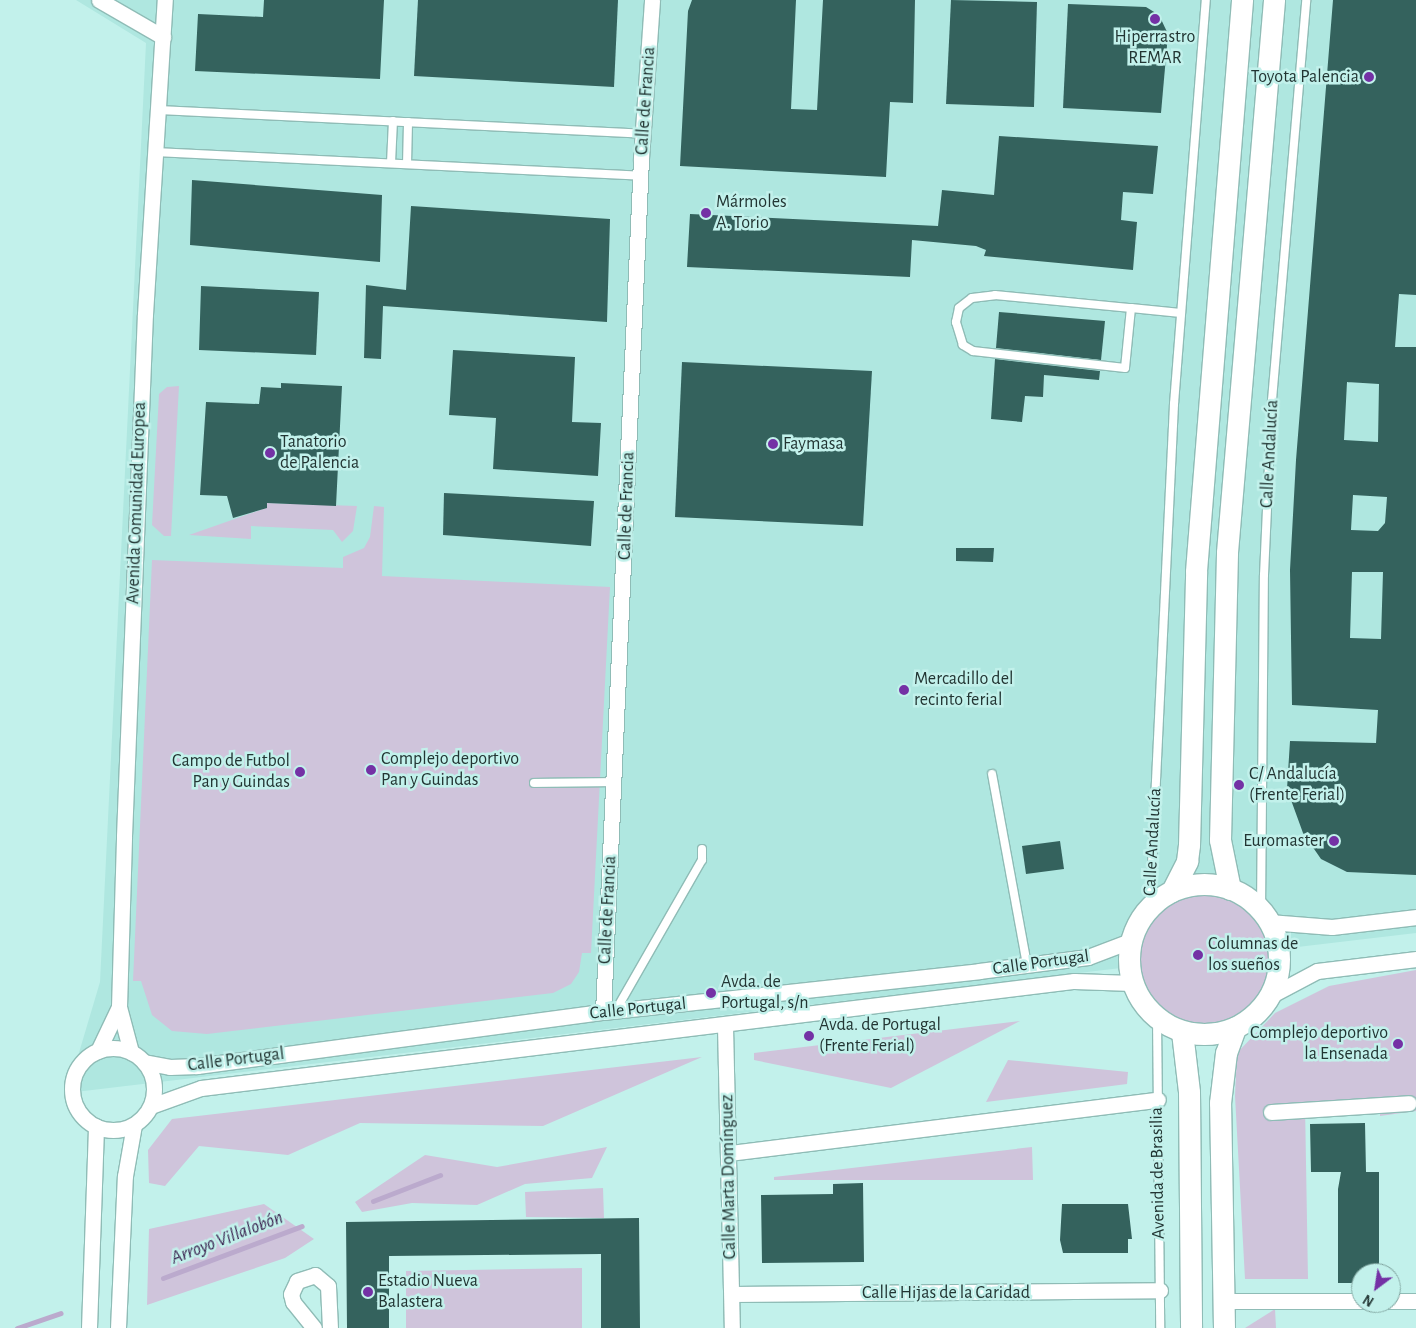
<!DOCTYPE html>
<meta charset="utf-8">
<style>
body{margin:0}
#map{position:relative;width:1416px;height:1328px;overflow:hidden;background:#c2f1eb;font-family:"Alegreya Sans",sans-serif}
div>[style]{position:absolute}
[style*='--x']{left:calc(var(--x)*1px);top:calc(var(--y)*1px);width:calc(var(--w)*1px);rotate:calc(var(--a)*1deg)}
.built>*{inset:0;background:#afe7e0}
.green>*{inset:0;background:#cfc4db}
.round{border-radius:50%}
.stream>*{height:5px;margin:-2.5px;padding:0 2.5px;transform-origin:2.5px;border-radius:2.5px;background:#bbaacd}
.building>*{inset:0;background:#34625d}
.roads{filter:drop-shadow(1px 0 #8fbcb6) drop-shadow(-1px 0 #8fbcb6) drop-shadow(0 1px #8fbcb6) drop-shadow(0 -1px #8fbcb6)}
.lane>*{height:8px;margin:-4px;padding:0 4px;transform-origin:4px;border-radius:4px;background:#fff}
.street>*{height:15px;margin:-7.5px;padding:0 7.5px;transform-origin:7.5px;border-radius:7.5px;background:#fff}
.street>.ring{margin:-7.5px;padding:0;box-sizing:content-box;background:none;border:15px solid #fff;border-radius:50%}
.secondary>*{height:21px;margin:-10.5px;padding:0 10.5px;transform-origin:10.5px;border-radius:10.5px;background:#fff}
.secondary>.ring{margin:-10.5px;padding:0;box-sizing:content-box;background:none;border:21px solid #fff;border-radius:50%}
.dots>*{width:14px;height:14px;translate:-50% -50%;box-sizing:border-box;border:2px solid #c2f1eb;border-radius:50%}
span{translate:-50% -50%;white-space:nowrap;text-align:center;line-height:1.15;-webkit-text-stroke:5px #c2f1eb;paint-order:stroke}
.poi-label{font-size:18px;color:#223533}
.right{translate:-100% -50%;text-align:right}
.left{translate:0 -50%;text-align:left}
.street-label{font-size:18px;color:#223533}
.water-label{font-size:19px;color:#3a224f;font-style:italic}
.north{position:absolute;left:1351px;top:1263px;width:50px;height:50px;box-sizing:border-box;background:#c2f1eb;border:1px solid #82a6a1;border-radius:50%;rotate:211deg;font-size:14px;font-weight:700;line-height:20px;text-align:center;color:#223533}
.north::after{content:'';display:block;margin:auto;width:18px;height:22px;background:#7431a5;clip-path:polygon(50% 0,100% 100%,50% 72%,0 100%)}
</style>
<div id="map">
<div class="built">
<i style="clip-path:polygon(76px 0,1416px 0,1416px 933px,67px 1093px,100px 982px,146px 43px)"></i>
</div>
<div class="green">
<i style="clip-path:polygon(179px 386px,171px 536px,164px 536px,152px 525px,159px 394px,167px 387px)"></i>
<i style="clip-path:polygon(267px 503px,357px 506px,353px 531px,342px 542px,333px 530px,251px 526px,251px 539px,189px 535px,266px 508px)"></i>
<i style="clip-path:polygon(374px 506px,384px 507px,382px 576px,610px 587px,591px 953px,582px 953px,579px 972px,571px 984px,553px 993px,207px 1034px,172px 1031px,152px 1015px,141px 981px,133px 981px,152px 560px,343px 568px,343px 557px,364px 548px,370px 537px)"></i>
<i class="round" style="left:1129px;top:884px;width:150px;height:150px"></i>
<i style="clip-path:polygon(1416px 970px,1416px 1111px,1380px 1116px,1380px 1097px,1305px 1104px,1308px 1279px,1245px 1279px,1235px 1096px,1237px 1053px,1275px 1013px,1329px 986px)"></i>
<i style="clip-path:polygon(1020px 1021px,891px 1088px,754px 1060px,754px 1053px)"></i>
<i style="clip-path:polygon(702px 1057px,543px 1126px,360px 1123px,288px 1155px,199px 1146px,165px 1186px,149px 1183px,148px 1150px,172px 1119px)"></i>
<i style="clip-path:polygon(1008px 1060px,1128px 1072px,1127px 1084px,986px 1102px)"></i>
<i style="clip-path:polygon(607px 1147px,592px 1178px,525px 1184px,477px 1205px,412px 1203px,362px 1212px,355px 1202px,425px 1155px,497px 1167px)"></i>
<i style="clip-path:polygon(1032px 1147px,1033px 1180px,774px 1180px,774px 1177px)"></i>
<i style="clip-path:polygon(603px 1188px,604px 1218px,526px 1217px,525px 1192px)"></i>
<i style="clip-path:polygon(264px 1204px,314px 1239px,285px 1258px,147px 1305px,149px 1229px)"></i>
<i style="clip-path:polygon(582px 1268px,582px 1328px,406px 1328px,406px 1271px)"></i>
<i style="clip-path:polygon(1275px 1309px,1276px 1328px,1245px 1328px)"></i>
</div>
<div class="stream">
<i style="--x:373;--y:1201;--w:72;--a:-21.2"></i>
<i style="--x:163;--y:1278;--w:148;--a:-20.5"></i>
<i style="--x:17;--y:1328;--w:46;--a:-18.8"></i>
</div>
<div class="building">
<i style="clip-path:polygon(264px 0,384px 0,380px 79px,195px 71px,198px 14px,263px 17px)"></i>
<i style="clip-path:polygon(418px 0,618px 0,614px 87px,414px 76px)"></i>
<i style="clip-path:polygon(692px 0,796px 0,791px 109px,817px 110px,823px 0,915px 0,913px 103px,890px 102px,886px 177px,680px 166px,688px 11px)"></i>
<i style="clip-path:polygon(951px 0,1037px 2px,1034px 107px,946px 104px)"></i>
<i style="clip-path:polygon(evenodd,1333px 0,1416px 0,1416px 295px,1399px 294px,1395px 347px,1416px 347px,1416px 875px,1347px 872px,1321px 859px,1303px 833px,1287px 789px,1290px 741px,1376px 743px,1378px 710px,1292px 705px,1290px 570px,1296px 460px,1333px 0,1347px 382px,1379px 384px,1378px 442px,1344px 440px,1347px 382px,1333px 0,1353px 495px,1387px 497px,1385px 523px,1378px 531px,1351px 530px,1353px 495px,1333px 0,1352px 572px,1383px 572px,1381px 639px,1350px 638px,1352px 572px)"></i>
<i style="clip-path:polygon(1068px 4px,1146px 7px,1159px 15px,1168px 34px,1161px 113px,1063px 108px)"></i>
<i style="clip-path:polygon(999px 136px,1158px 146px,1153px 194px,1123px 192px,1121px 220px,1137px 222px,1133px 270px,984px 256px,986px 250px,976px 246px,912px 240px,910px 277px,687px 267px,690px 214px,938px 226px,942px 190px,994px 195px)"></i>
<i style="clip-path:polygon(192px 180px,382px 195px,380px 262px,190px 245px)"></i>
<i style="clip-path:polygon(411px 206px,610px 219px,607px 322px,383px 306px,381px 359px,364px 358px,366px 285px,406px 290px)"></i>
<i style="clip-path:polygon(201px 286px,319px 292px,316px 355px,199px 350px)"></i>
<i style="clip-path:polygon(999px 312px,1105px 321px,1101px 360px,996px 348px)"></i>
<i style="clip-path:polygon(453px 350px,575px 357px,572px 422px,601px 423px,598px 476px,493px 469px,496px 418px,449px 415px)"></i>
<i style="clip-path:polygon(995px 359px,1100px 371px,1099px 380px,1044px 375px,1043px 397px,1025px 396px,1022px 422px,991px 419px)"></i>
<i style="clip-path:polygon(682px 362px,872px 371px,863px 526px,675px 517px)"></i>
<i style="clip-path:polygon(281px 383px,342px 386px,336px 506px,267px 503px,267px 508px,233px 518px,227px 496px,200px 495px,206px 402px,259px 404px,261px 387px,281px 388px)"></i>
<i style="clip-path:polygon(444px 493px,594px 501px,591px 546px,443px 535px)"></i>
<i style="clip-path:polygon(956px 548px,994px 548px,993px 562px,956px 561px)"></i>
<i style="clip-path:polygon(1060px 841px,1064px 869px,1026px 874px,1022px 846px)"></i>
<i style="clip-path:polygon(1365px 1123px,1366px 1172px,1379px 1172px,1379px 1273px,1361px 1273px,1361px 1283px,1338px 1283px,1338px 1189px,1341px 1172px,1311px 1172px,1310px 1124px)"></i>
<i style="clip-path:polygon(863px 1183px,864px 1262px,762px 1263px,761px 1195px,833px 1194px,833px 1184px)"></i>
<i style="clip-path:polygon(1062px 1204px,1128px 1204px,1132px 1239px,1128px 1239px,1128px 1253px,1063px 1253px,1060px 1240px)"></i>
<i style="clip-path:polygon(639px 1218px,640px 1328px,601px 1328px,601px 1254px,389px 1256px,389px 1328px,347px 1328px,346px 1222px)"></i>
</div>
<div class="roads">
<div class="lane">
<i style="--x:159;--y:110;--w:485;--a:2.8"></i>
<i style="--x:155;--y:152;--w:487;--a:2.8"></i>
<i style="--x:391;--y:163;--w:42;--a:-87.3"></i>
<i style="--x:407;--y:164;--w:42;--a:-88.6"></i>
<i style="--x:1131;--y:308;--w:60;--a:95.7"></i>
<i style="--x:1125;--y:368;--w:153;--a:-173.6"></i>
<i style="--x:973;--y:351;--w:12;--a:-149"></i>
<i style="--x:963;--y:345;--w:24;--a:-107"></i>
<i style="--x:956;--y:322;--w:14;--a:-78"></i>
<i style="--x:959;--y:308;--w:16;--a:-38"></i>
<i style="--x:972;--y:298;--w:23;--a:-7"></i>
<i style="--x:995;--y:295;--w:137;--a:5.5"></i>
<i style="--x:1131;--y:308;--w:50;--a:5.7"></i>
<i style="--x:992;--y:774;--w:194;--a:79.6"></i>
<i style="--x:534;--y:783;--w:80;--a:-0.7"></i>
<i style="--x:1150;--y:906;--w:503;--a:-87.26"></i>
<i style="--x:1174;--y:404;--w:405;--a:-85.5"></i>
<i style="--x:1261;--y:910;--w:335;--a:-89.5"></i>
<i style="--x:1264;--y:575;--w:175;--a:-87.4"></i>
<i style="--x:1272;--y:400;--w:401;--a:-85.1"></i>
<i style="--x:616;--y:1010;--w:173;--a:-60.2"></i>
<i style="--x:702;--y:860;--w:11;--a:-90"></i>
<i style="--x:1157;--y:1018;--w:310;--a:89.4"></i>
</div>
<div class="street">
<i style="--x:99;--y:0;--w:74;--a:30"></i>
<i style="--x:1269;--y:922;--w:63;--a:4.5"></i>
<i style="--x:1332;--y:927;--w:85;--a:-6.8"></i>
<i style="--x:1270;--y:996;--w:53;--a:-28"></i>
<i style="--x:1317;--y:971;--w:100;--a:-6.9"></i>
<i style="--x:603;--y:1012;--w:855;--a:-87.45"></i>
<i style="--x:641;--y:158;--w:158;--a:-86"></i>
<i style="--x:725;--y:1026;--w:302;--a:88.7"></i>
<i class="ring" style="left:72px;top:1048px;width:67px;height:67px"></i>
<i style="--x:98;--y:1051;--w:49;--a:-64.5"></i>
<i style="--x:131;--y:1052;--w:47;--a:-104.9"></i>
<i style="--x:119;--y:1007;--w:171;--a:-88.3"></i>
<i style="--x:124;--y:836;--w:522;--a:-87.7"></i>
<i style="--x:145;--y:314;--w:315;--a:-86.4"></i>
<i style="--x:144;--y:1062;--w:26;--a:11"></i>
<i style="--x:170;--y:1067;--w:27;--a:-2"></i>
<i style="--x:197;--y:1066;--w:410;--a:-7.6"></i>
<i style="--x:603;--y:1012;--w:378;--a:-6.2"></i>
<i style="--x:979;--y:971;--w:110;--a:-7.3"></i>
<i style="--x:1088;--y:957;--w:45;--a:-20.9"></i>
<i style="--x:151;--y:1106;--w:53;--a:-19.8"></i>
<i style="--x:201;--y:1088;--w:880;--a:-6.99"></i>
<i style="--x:1074;--y:981;--w:58;--a:2"></i>
<i style="--x:1271;--y:1112;--w:138;--a:-3.7"></i>
<i style="--x:730;--y:1153;--w:431;--a:-7.1"></i>
<i style="--x:732;--y:1294;--w:428;--a:-0.5"></i>
<i style="--x:1223;--y:1301;--w:138;--a:0"></i>
<i style="--x:1391;--y:1301;--w:25;--a:0"></i>
<i style="--x:89;--y:1328;--w:202;--a:-88"></i>
<i style="--x:118;--y:1328;--w:152;--a:-87.4"></i>
<i style="--x:125;--y:1176;--w:52;--a:-80"></i>
<i style="--x:314;--y:1328;--w:33;--a:-129"></i>
<i style="--x:293;--y:1302;--w:8;--a:-104"></i>
<i style="--x:291;--y:1294;--w:14;--a:-65"></i>
<i style="--x:297;--y:1281;--w:19;--a:-18"></i>
<i style="--x:315;--y:1275;--w:17;--a:40"></i>
<i style="--x:328;--y:1286;--w:42;--a:87.3"></i>
</div>
<div class="secondary">
<i class="ring" style="left:1129px;top:884px;width:129px;height:129px"></i>
<i style="--x:1230;--y:889;--w:50;--a:-101.5"></i>
<i style="--x:1220;--y:840;--w:288;--a:-88.6"></i>
<i style="--x:1227;--y:552;--w:554;--a:-85.13"></i>
<i style="--x:1172;--y:891;--w:34;--a:-63"></i>
<i style="--x:1187;--y:861;--w:16;--a:-83"></i>
<i style="--x:1189;--y:845;--w:274;--a:-88.5"></i>
<i style="--x:1196;--y:571;--w:573;--a:-85.39"></i>
<i style="--x:1182;--y:1032;--w:60;--a:83.3"></i>
<i style="--x:1189;--y:1092;--w:236;--a:89.5"></i>
<i style="--x:1224;--y:1328;--w:225;--a:-91"></i>
<i style="--x:1220;--y:1103;--w:50;--a:-83.2"></i>
<i style="--x:1226;--y:1053;--w:27;--a:-70"></i>
</div>
</div>
<div class="dots">
<i style="left:1155px;top:19px;background:#7431a5"></i>
<i style="left:1369px;top:77px;background:#7431a5"></i>
<i style="left:706px;top:213px;background:#7431a5"></i>
<i style="left:773px;top:444px;background:#7431a5"></i>
<i style="left:270px;top:453px;background:#7431a5"></i>
<i style="left:904px;top:690px;background:#7431a5"></i>
<i style="left:371px;top:770px;background:#7431a5"></i>
<i style="left:300px;top:772px;background:#7431a5"></i>
<i style="left:1239px;top:785px;background:#7431a5"></i>
<i style="left:1334px;top:841px;background:#7431a5"></i>
<i style="left:1198px;top:955px;background:#7431a5"></i>
<i style="left:711px;top:993px;background:#7431a5"></i>
<i style="left:809px;top:1036px;background:#7431a5"></i>
<i style="left:1398px;top:1044px;background:#7431a5"></i>
<i style="left:368px;top:1292px;background:#7431a5"></i>
</div>
<div class="poi-label">
<span style="left:1155px;top:48px">Hiperrastro<br>REMAR</span>
<span class="right" style="left:1359px;top:77px">Toyota Palencia</span>
<span class="left" style="left:716px;top:213px">Mármoles<br>A. Torio</span>
<span class="left" style="left:280px;top:453px">Tanatorio<br>de Palencia</span>
<span class="left" style="left:783px;top:444px">Faymasa</span>
<span class="left" style="left:914px;top:690px">Mercadillo del<br>recinto ferial</span>
<span class="left" style="left:381px;top:770px">Complejo deportivo<br>Pan y Guindas</span>
<span class="right" style="left:290px;top:772px">Campo de Futbol<br>Pan y Guindas</span>
<span class="left" style="left:1249px;top:785px">C/ Andalucía<br>(Frente Ferial)</span>
<span class="right" style="left:1324px;top:841px">Euromaster</span>
<span class="left" style="left:1208px;top:955px">Columnas de<br>los sueños</span>
<span class="left" style="left:721px;top:993px">Avda. de<br>Portugal, s/n</span>
<span class="left" style="left:819px;top:1036px">Avda. de Portugal<br>(Frente Ferial)</span>
<span class="right" style="left:1388px;top:1044px">Complejo deportivo<br>la Ensenada</span>
<span class="left" style="left:378px;top:1292px">Estadio Nueva<br>Balastera</span>
</div>
<div class="street-label">
<span style="left:646px;top:101px;rotate:-86deg">Calle de Francia</span>
<span style="left:1270px;top:454px;rotate:-87deg">Calle Andalucía</span>
<span style="left:137px;top:503px;rotate:-88deg">Avenida Comunidad Europea</span>
<span style="left:627px;top:506px;rotate:-88deg">Calle de Francia</span>
<span style="left:1153px;top:842px;rotate:-87deg">Calle Andalucía</span>
<span style="left:608px;top:910px;rotate:-87deg">Calle de Francia</span>
<span style="left:1041px;top:963px;rotate:-8deg">Calle Portugal</span>
<span style="left:638px;top:1009px;rotate:-6deg">Calle Portugal</span>
<span style="left:236px;top:1060px;rotate:-7deg">Calle Portugal</span>
<span style="left:1158px;top:1173px;rotate:-91deg">Avenida de Brasilia</span>
<span style="left:729px;top:1177px;rotate:-91deg">Calle Marta Domínguez</span>
<span style="left:946px;top:1293px">Calle Hijas de la Caridad</span>
</div>
<div class="water-label">
<span style="left:227px;top:1238px;rotate:-21deg">Arroyo Villalobón</span>
</div>
<div class="north">N</div>
</div>
